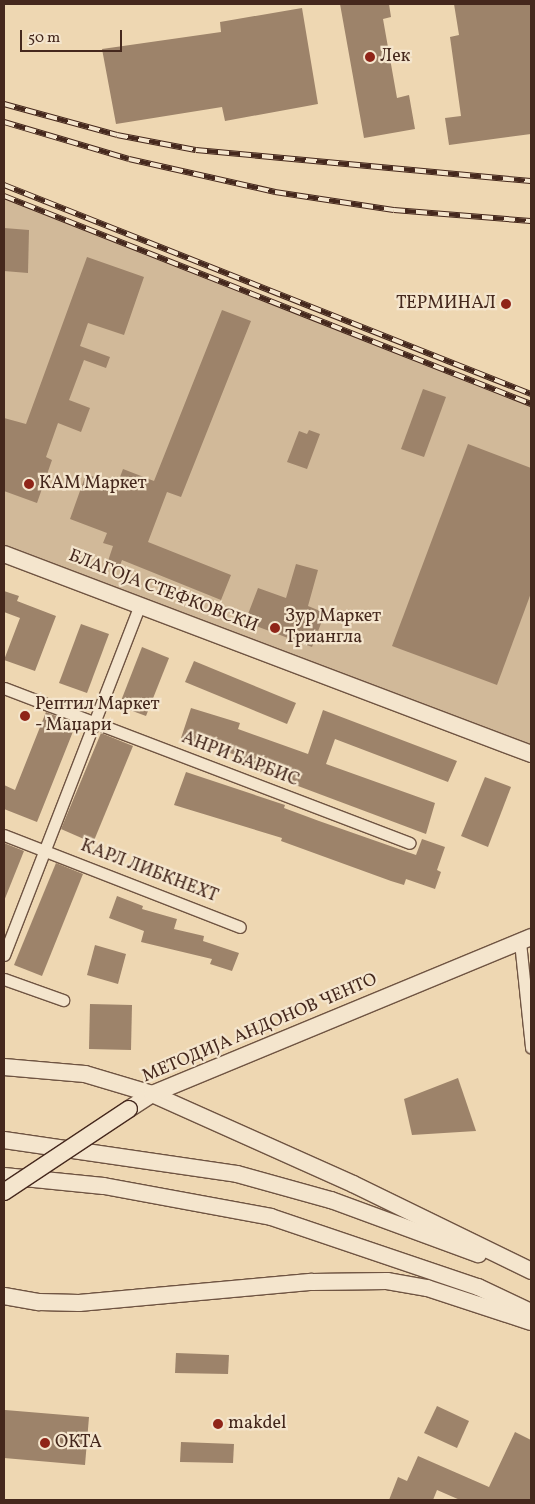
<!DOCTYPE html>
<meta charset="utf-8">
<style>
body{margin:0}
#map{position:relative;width:535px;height:1504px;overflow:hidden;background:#eed7b2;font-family:Vollkorn,serif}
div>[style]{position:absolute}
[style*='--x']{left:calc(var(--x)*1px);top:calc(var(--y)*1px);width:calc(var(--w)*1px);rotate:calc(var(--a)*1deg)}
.green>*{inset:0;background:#d1b999}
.building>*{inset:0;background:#9d836a}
.roads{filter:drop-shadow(1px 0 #6f5442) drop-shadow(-1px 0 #6f5442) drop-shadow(0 1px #6f5442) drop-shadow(0 -1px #6f5442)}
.street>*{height:11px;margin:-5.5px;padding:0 5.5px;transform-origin:5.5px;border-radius:5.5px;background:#f4e5cd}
.secondary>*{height:16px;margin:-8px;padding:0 8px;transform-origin:8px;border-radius:8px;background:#f4e5cd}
.rail>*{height:5.5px;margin-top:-2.75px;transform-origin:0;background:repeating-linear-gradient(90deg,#f4e5cd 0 11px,#45281d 0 22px);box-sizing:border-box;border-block:1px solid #45281d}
.bridges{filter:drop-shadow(1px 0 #45281d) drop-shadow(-1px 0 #45281d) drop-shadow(0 1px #45281d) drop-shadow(0 -1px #45281d)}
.secondary-bridge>*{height:16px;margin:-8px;padding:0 8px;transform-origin:8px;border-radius:8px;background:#f4e5cd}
.dots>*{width:14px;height:14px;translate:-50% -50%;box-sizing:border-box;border:2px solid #f4e5cd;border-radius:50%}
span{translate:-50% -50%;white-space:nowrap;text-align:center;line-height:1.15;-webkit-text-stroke:4.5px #f4e5cd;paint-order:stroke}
.poi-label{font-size:18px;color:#45281d}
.left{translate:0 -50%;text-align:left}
.right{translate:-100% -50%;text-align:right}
.street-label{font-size:18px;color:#45281d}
.frame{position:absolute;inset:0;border:5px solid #45281d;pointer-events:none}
.scale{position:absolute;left:20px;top:30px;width:102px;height:22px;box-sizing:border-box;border:2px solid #45281d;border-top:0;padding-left:6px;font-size:15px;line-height:18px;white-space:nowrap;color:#45281d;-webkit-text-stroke:4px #f4e5cd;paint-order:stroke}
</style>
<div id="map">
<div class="green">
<i style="clip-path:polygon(4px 196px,531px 404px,531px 748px,4px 552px)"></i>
</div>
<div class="building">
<i style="clip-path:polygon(340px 4px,389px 4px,391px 17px,383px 19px,397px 98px,409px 95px,415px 129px,364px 138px)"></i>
<i style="clip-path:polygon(454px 4px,531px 4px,531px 134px,449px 145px,445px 118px,461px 116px,450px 37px,459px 35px)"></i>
<i style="clip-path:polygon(302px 8px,318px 104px,225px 121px,222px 107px,116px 124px,102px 49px,221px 32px,220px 22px)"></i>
<i style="clip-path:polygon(4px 228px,29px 230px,28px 273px,4px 271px)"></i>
<i style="clip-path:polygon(87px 257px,144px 277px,124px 335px,88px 323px,80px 346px,110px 357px,106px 368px,84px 360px,69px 400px,90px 408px,81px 432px,58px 423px,46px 457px,52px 460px,37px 503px,4px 491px,4px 418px,26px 424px)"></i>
<i style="clip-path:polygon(222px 310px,251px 321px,181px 497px,167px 492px,148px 542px,231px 575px,221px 600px,122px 560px,119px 568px,107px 564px,113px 546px,103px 543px,107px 533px,70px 519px,86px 474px,117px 485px,123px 469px,154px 481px)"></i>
<i style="clip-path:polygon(423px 389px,446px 397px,424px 457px,401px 449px)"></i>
<i style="clip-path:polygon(309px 430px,320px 434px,307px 469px,287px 462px,299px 431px,307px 434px)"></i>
<i style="clip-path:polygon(468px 444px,531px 468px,531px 593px,497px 685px,392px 646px)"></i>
<i style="clip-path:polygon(296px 564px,318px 570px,308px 606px,325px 613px,312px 647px,245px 622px,258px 588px,286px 598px)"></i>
<i style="clip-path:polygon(4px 591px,19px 596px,17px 601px,56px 616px,35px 671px,4px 660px,20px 618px,4px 612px)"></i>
<i style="clip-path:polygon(81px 624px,109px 634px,87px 693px,59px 683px)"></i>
<i style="clip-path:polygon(142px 647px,169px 658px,146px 716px,119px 706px)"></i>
<i style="clip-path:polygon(194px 661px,296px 703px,287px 724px,185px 682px)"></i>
<i style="clip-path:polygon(191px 708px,240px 723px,238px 729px,308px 754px,323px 710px,457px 761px,448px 782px,335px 739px,326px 764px,435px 803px,426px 834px,234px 762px,236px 755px,181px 738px)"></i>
<i style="clip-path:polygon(46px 712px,76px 724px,37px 822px,4px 809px,4px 785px,15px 790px)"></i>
<i style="clip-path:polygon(101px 733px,133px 746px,93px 843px,61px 829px)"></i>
<i style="clip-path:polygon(186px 772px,285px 805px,284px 808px,319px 821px,416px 855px,422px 839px,445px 847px,437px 870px,441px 872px,435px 889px,406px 879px,404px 885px,391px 881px,281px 841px,282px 838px,174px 805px)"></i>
<i style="clip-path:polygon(485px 777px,511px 787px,488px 847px,461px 836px)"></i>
<i style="clip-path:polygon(4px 843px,24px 851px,4px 901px)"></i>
<i style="clip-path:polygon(56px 863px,83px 874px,42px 976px,14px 965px)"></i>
<i style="clip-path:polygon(117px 896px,143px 906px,142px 909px,177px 919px,174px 929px,204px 936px,203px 941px,239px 953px,232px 971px,210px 964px,212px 959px,141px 942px,144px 931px,109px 918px)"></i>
<i style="clip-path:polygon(95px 945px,126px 954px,118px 984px,87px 975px)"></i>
<i style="clip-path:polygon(90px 1004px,132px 1005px,131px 1050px,89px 1049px)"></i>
<i style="clip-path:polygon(458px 1078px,476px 1131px,412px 1135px,404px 1099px)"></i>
<i style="clip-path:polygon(176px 1353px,229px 1355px,228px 1374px,175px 1373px)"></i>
<i style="clip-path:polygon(437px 1406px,469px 1421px,457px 1448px,424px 1433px)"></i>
<i style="clip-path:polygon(5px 1410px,89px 1417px,85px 1465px,4px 1458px)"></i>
<i style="clip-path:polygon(515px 1432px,531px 1440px,531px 1500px,460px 1500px,437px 1490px,433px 1500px,389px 1500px,398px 1477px,407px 1481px,418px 1456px,489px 1487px)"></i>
<i style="clip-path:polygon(181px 1442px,234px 1444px,233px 1463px,180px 1462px)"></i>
</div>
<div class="roads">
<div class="street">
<i style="--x:4;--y:688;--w:434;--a:20.9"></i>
<i style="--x:4;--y:835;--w:253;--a:21.3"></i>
<i style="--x:520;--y:942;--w:106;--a:84"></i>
<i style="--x:4;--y:955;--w:375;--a:-68.8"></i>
<i style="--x:4;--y:979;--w:63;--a:19.6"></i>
</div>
<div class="secondary">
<i style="--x:4;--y:554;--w:564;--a:20.78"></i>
<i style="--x:4;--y:1067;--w:81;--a:4.9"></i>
<i style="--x:85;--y:1074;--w:70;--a:16.6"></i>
<i style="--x:152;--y:1094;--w:220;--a:24.1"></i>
<i style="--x:353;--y:1184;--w:198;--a:26"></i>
<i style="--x:129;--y:1109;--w:27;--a:-33"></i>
<i style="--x:152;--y:1094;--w:410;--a:-22.5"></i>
<i style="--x:4;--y:1140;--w:235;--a:8.3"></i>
<i style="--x:237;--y:1174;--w:98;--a:15.5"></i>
<i style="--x:331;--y:1200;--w:157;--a:20.2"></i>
<i style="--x:4;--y:1176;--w:100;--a:5.7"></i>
<i style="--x:104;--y:1186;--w:170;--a:10.5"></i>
<i style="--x:271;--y:1217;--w:219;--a:18.7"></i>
<i style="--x:478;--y:1287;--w:59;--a:25.3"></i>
<i style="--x:4;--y:1296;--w:36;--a:10"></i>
<i style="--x:39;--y:1302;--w:40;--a:1.4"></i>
<i style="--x:79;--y:1303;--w:234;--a:-5.2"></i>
<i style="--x:312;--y:1282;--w:75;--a:-0.8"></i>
<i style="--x:387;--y:1281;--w:41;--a:9.9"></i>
<i style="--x:427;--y:1288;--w:109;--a:18.1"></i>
</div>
</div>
<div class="rail">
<i style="--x:4;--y:104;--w:117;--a:15.3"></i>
<i style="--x:117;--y:135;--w:80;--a:10.8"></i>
<i style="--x:196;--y:150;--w:336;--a:5.3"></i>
<i style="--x:4;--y:122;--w:130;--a:16.5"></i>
<i style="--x:129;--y:159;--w:150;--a:12.7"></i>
<i style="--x:275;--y:192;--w:120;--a:8.6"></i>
<i style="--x:394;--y:210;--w:137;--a:4.6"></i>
<i style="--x:4;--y:185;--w:567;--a:21.63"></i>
<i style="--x:4;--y:196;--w:567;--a:21.54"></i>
</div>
<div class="bridges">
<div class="secondary-bridge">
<i style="--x:4;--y:1192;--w:150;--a:-33.6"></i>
</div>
</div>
<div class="dots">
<i style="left:370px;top:57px;background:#8f2418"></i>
<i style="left:506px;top:304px;background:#8f2418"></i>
<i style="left:29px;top:484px;background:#8f2418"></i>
<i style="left:275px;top:628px;background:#8f2418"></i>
<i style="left:25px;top:716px;background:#8f2418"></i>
<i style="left:218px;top:1424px;background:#8f2418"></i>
<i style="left:45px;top:1443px;background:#8f2418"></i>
</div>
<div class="poi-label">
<span class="left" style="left:380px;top:57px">Лек</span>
<span class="right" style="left:496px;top:304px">ТЕРМИНАЛ</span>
<span class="left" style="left:39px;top:484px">КАМ Маркет</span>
<span class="left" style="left:285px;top:628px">Зур Маркет<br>Триангла</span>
<span class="left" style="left:35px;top:716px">Рептил Маркет<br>- Маџари</span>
<span class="left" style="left:228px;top:1424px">makdel</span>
<span class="left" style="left:55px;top:1443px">ОКТА</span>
</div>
<div class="street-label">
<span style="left:163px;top:592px;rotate:21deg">БЛАГОЈА СТЕФКОВСКИ</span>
<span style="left:240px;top:760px;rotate:21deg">АНРИ БАРБИС</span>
<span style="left:149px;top:872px;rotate:21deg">КАРЛ ЛИБКНЕХТ</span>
<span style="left:260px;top:1029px;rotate:-23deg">МЕТОДИЈА АНДОНОВ ЧЕНТО</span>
</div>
<div class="frame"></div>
<div class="scale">50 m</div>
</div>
